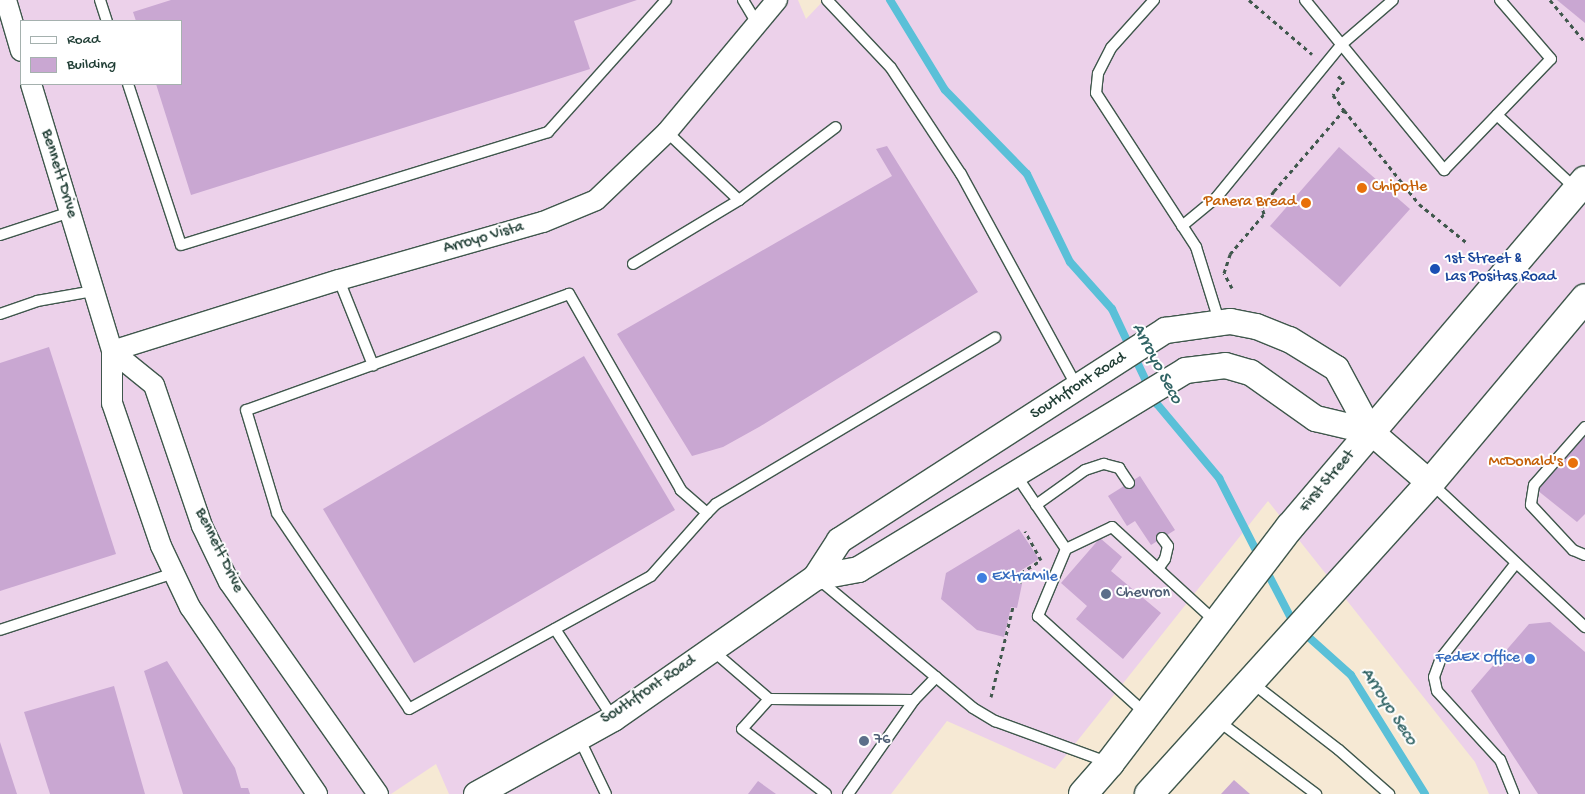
<!DOCTYPE html>
<style>
body{margin:0}
#map{position:relative;width:1585px;height:794px;overflow:hidden;background:#f6e9d4;font-family:"Gochi Hand",sans-serif}
div>[style]{position:absolute}
[style*='--x']{left:calc(var(--x)*1px);top:calc(var(--y)*1px);width:calc(var(--w)*1px);rotate:calc(var(--a)*1deg)}
.built>*{inset:0;background:#ecd1ea}
.stream>*{height:8px;margin:-4px;padding:0 4px;transform-origin:4px;border-radius:4px;background:#5ac0d8}
.building>*{inset:0;background:#c9a7d2}
.path>*{height:3px;margin-top:-1.5px;transform-origin:0;background:repeating-linear-gradient(90deg,#3f574c 0 4px,transparent 0 8px)}
.roads{filter:drop-shadow(1px 0 #3f574c) drop-shadow(-1px 0 #3f574c) drop-shadow(0 1px #3f574c) drop-shadow(0 -1px #3f574c)}
.service>*{height:10px;margin:-5px;padding:0 5px;transform-origin:5px;border-radius:5px;background:#fff}
.minor>*{height:20px;margin:-10px;padding:0 10px;transform-origin:10px;border-radius:10px;background:#fff}
.tertiary>*{height:25px;margin:-12.5px;padding:0 12.5px;transform-origin:12.5px;border-radius:12.5px;background:#fff}
.primary>*{height:28px;margin:-14px;padding:0 14px;transform-origin:14px;border-radius:14px;background:#fff}
.dots>*{width:14px;height:14px;translate:-50% -50%;box-sizing:border-box;border:2px solid #fff;border-radius:50%}
span{translate:-50% -50%;white-space:nowrap;text-align:center;line-height:1.15;-webkit-text-stroke:4px #fff;paint-order:stroke}
.street-label{font-size:16px;color:#1f3d34}
.food-label{font-size:16px;color:#c56008}
.left{translate:0 -50%;text-align:left}
.right{translate:-100% -50%;text-align:right}
.transit-label{font-size:16px;color:#164399}
.shop-label{font-size:16px;color:#366cbe}
.service-label{font-size:16px;color:#4e5e75}
.water-label{font-size:18px;color:#316465;font-style:italic}
.legend{position:absolute;left:20px;top:20px;width:162px;height:65px;box-sizing:border-box;background:#fff;border:1px solid #a5b1ae;margin:0;padding:6px 9px;list-style:none;font-size:15px;color:#1f3d34}
.legend li{display:flex;align-items:center;gap:10px;height:25px}
.legend b{width:25px;border:1px solid #a5b1ae}
</style>
<div id="map">
<div class="built">
<i style="clip-path:polygon(evenodd,0 0,798px 0,806px 19px,824px 0,1585px 0,1585px 794px,1489px 794px,1475px 762px,1268px 501px,1055px 769px,947px 721px,891px 794px,449px 794px,436px 764px,391px 794px,0 794px,0 0,21px 21px,181px 21px,181px 84px,21px 84px,21px 21px)"></i>
</div>
<div class="stream">
<i style="--x:890;--y:0;--w:105;--a:58.6"></i>
<i style="--x:945;--y:90;--w:117;--a:45.7"></i>
<i style="--x:1027;--y:174;--w:98;--a:64"></i>
<i style="--x:1070;--y:262;--w:63;--a:48.2"></i>
<i style="--x:1112;--y:309;--w:105;--a:64.7"></i>
<i style="--x:1157;--y:404;--w:97;--a:50"></i>
<i style="--x:1219;--y:478;--w:90;--a:62.9"></i>
<i style="--x:1265;--y:568;--w:63;--a:62.6"></i>
<i style="--x:1294;--y:624;--w:76;--a:41.8"></i>
<i style="--x:1351;--y:675;--w:140;--a:58.1"></i>
</div>
<div class="building">
<i style="clip-path:polygon(171px 0,637px 0,574px 21px,590px 69px,191px 195px,156px 84px,181px 84px,181px 21px,136px 21px,133px 12px)"></i>
<i style="clip-path:polygon(1557px 0,1585px 0,1585px 23px)"></i>
<i style="clip-path:polygon(887px 146px,978px 292px,759px 427px,723px 447px,692px 456px,617px 334px,892px 176px,876px 149px)"></i>
<i style="clip-path:polygon(1339px 147px,1410px 209px,1340px 287px,1270px 226px)"></i>
<i style="clip-path:polygon(49px 347px,116px 554px,0 591px,0 363px)"></i>
<i style="clip-path:polygon(584px 356px,675px 510px,414px 663px,323px 509px)"></i>
<i style="clip-path:polygon(1585px 436px,1585px 514px,1577px 522px,1537px 490px)"></i>
<i style="clip-path:polygon(1140px 476px,1175px 530px,1151px 545px,1135px 521px,1127px 526px,1108px 496px)"></i>
<i style="clip-path:polygon(1019px 529px,1039px 559px,1020px 571px,1017px 583px,1022px 584px,1017px 608px,1011px 607px,1004px 637px,977px 630px,941px 599px,946px 573px)"></i>
<i style="clip-path:polygon(1100px 538px,1122px 557px,1111px 571px,1161px 613px,1123px 659px,1076px 619px,1087px 606px,1061px 583px)"></i>
<i style="clip-path:polygon(1550px 622px,1585px 652px,1585px 794px,1538px 794px,1471px 691px,1529px 624px)"></i>
<i style="clip-path:polygon(167px 661px,235px 768px,241px 788px,248px 788px,250px 794px,183px 794px,144px 671px)"></i>
<i style="clip-path:polygon(114px 686px,145px 794px,50px 794px,24px 712px)"></i>
<i style="clip-path:polygon(0 742px,17px 794px,0 794px)"></i>
<i style="clip-path:polygon(1234px 780px,1250px 794px,1221px 794px)"></i>
<i style="clip-path:polygon(758px 781px,776px 794px,748px 794px)"></i>
</div>
<div class="path">
<i style="--x:1249;--y:0;--w:83;--a:40.6"></i>
<i style="--x:1550;--y:0;--w:55;--a:50.2"></i>
<i style="--x:1338;--y:76;--w:8;--a:40"></i>
<i style="--x:1344;--y:81;--w:18;--a:128"></i>
<i style="--x:1333;--y:95;--w:19;--a:54"></i>
<i style="--x:1232;--y:288;--w:17;--a:-118"></i>
<i style="--x:1224;--y:273;--w:20;--a:-72"></i>
<i style="--x:1230;--y:254;--w:52;--a:-49.6"></i>
<i style="--x:1264;--y:214;--w:7;--a:-106"></i>
<i style="--x:1262;--y:207;--w:20;--a:-53"></i>
<i style="--x:1274;--y:191;--w:107;--a:-49.2"></i>
<i style="--x:1344;--y:110;--w:120;--a:51.4"></i>
<i style="--x:1419;--y:204;--w:60;--a:39"></i>
<i style="--x:1020;--y:583;--w:10;--a:-84"></i>
<i style="--x:1021;--y:573;--w:24;--a:-33"></i>
<i style="--x:1041;--y:560;--w:33;--a:-119"></i>
<i style="--x:991;--y:697;--w:93;--a:-76.3"></i>
</div>
<div class="roads">
<div class="service">
<i style="--x:100;--y:0;--w:22;--a:72"></i>
<i style="--x:743;--y:0;--w:29;--a:59"></i>
<i style="--x:827;--y:0;--w:93;--a:46.7"></i>
<i style="--x:891;--y:68;--w:127;--a:56.6"></i>
<i style="--x:961;--y:174;--w:243;--a:61.4"></i>
<i style="--x:1154;--y:0;--w:64;--a:131.9"></i>
<i style="--x:1111;--y:48;--w:29;--a:117"></i>
<i style="--x:1098;--y:74;--w:19;--a:96"></i>
<i style="--x:1096;--y:93;--w:184;--a:57"></i>
<i style="--x:1196;--y:247;--w:77;--a:72.7"></i>
<i style="--x:1305;--y:0;--w:220;--a:50.7"></i>
<i style="--x:1444;--y:170;--w:154;--a:-46.1"></i>
<i style="--x:1551;--y:59;--w:78;--a:-130.8"></i>
<i style="--x:128;--y:84;--w:169;--a:71.8"></i>
<i style="--x:181;--y:245;--w:384;--a:-17.1"></i>
<i style="--x:548;--y:132;--w:177;--a:-48.2"></i>
<i style="--x:1497;--y:115;--w:108;--a:43.1"></i>
<i style="--x:667;--y:132;--w:99;--a:43.4"></i>
<i style="--x:739;--y:200;--w:121;--a:-37"></i>
<i style="--x:1182;--y:226;--w:44;--a:-39.5"></i>
<i style="--x:1216;--y:198;--w:199;--a:-50.7"></i>
<i style="--x:1342;--y:44;--w:67;--a:-40.8"></i>
<i style="--x:0;--y:235;--w:74;--a:-18.2"></i>
<i style="--x:633;--y:264;--w:124;--a:-31.1"></i>
<i style="--x:339;--y:280;--w:92;--a:68.2"></i>
<i style="--x:0;--y:314;--w:39;--a:-19"></i>
<i style="--x:37;--y:301;--w:58;--a:-10"></i>
<i style="--x:1585;--y:427;--w:77;--a:131.3"></i>
<i style="--x:1534;--y:485;--w:20;--a:99"></i>
<i style="--x:1531;--y:505;--w:62;--a:47"></i>
<i style="--x:1573;--y:550;--w:13;--a:23"></i>
<i style="--x:1016;--y:475;--w:89;--a:56"></i>
<i style="--x:1066;--y:549;--w:73;--a:112.7"></i>
<i style="--x:1038;--y:616;--w:146;--a:42.2"></i>
<i style="--x:1431;--y:483;--w:211;--a:43.1"></i>
<i style="--x:1036;--y:505;--w:60;--a:-35.5"></i>
<i style="--x:1085;--y:470;--w:20;--a:-18"></i>
<i style="--x:1104;--y:464;--w:16;--a:15"></i>
<i style="--x:1119;--y:468;--w:18;--a:56"></i>
<i style="--x:707;--y:513;--w:35;--a:-139"></i>
<i style="--x:681;--y:490;--w:226;--a:-119.7"></i>
<i style="--x:569;--y:294;--w:343;--a:160.2"></i>
<i style="--x:246;--y:410;--w:108;--a:73.2"></i>
<i style="--x:277;--y:513;--w:236;--a:56"></i>
<i style="--x:409;--y:709;--w:276;--a:-28.8"></i>
<i style="--x:651;--y:576;--w:84;--a:-48.4"></i>
<i style="--x:707;--y:513;--w:13;--a:-45"></i>
<i style="--x:716;--y:504;--w:325;--a:-30.8"></i>
<i style="--x:1066;--y:549;--w:51;--a:-25.6"></i>
<i style="--x:1112;--y:527;--w:141;--a:42.4"></i>
<i style="--x:1158;--y:569;--w:12;--a:-55"></i>
<i style="--x:1165;--y:559;--w:13;--a:-77"></i>
<i style="--x:1168;--y:546;--w:10;--a:-127"></i>
<i style="--x:817;--y:578;--w:203;--a:39.8"></i>
<i style="--x:973;--y:708;--w:26;--a:31"></i>
<i style="--x:995;--y:721;--w:119;--a:20.1"></i>
<i style="--x:555;--y:629;--w:106;--a:56.9"></i>
<i style="--x:0;--y:630;--w:183;--a:-18.1"></i>
<i style="--x:712;--y:650;--w:75;--a:40.7"></i>
<i style="--x:769;--y:699;--w:145;--a:0.4"></i>
<i style="--x:914;--y:700;--w:32;--a:-46"></i>
<i style="--x:1251;--y:682;--w:111;--a:37.7"></i>
<i style="--x:1339;--y:750;--w:67;--a:41.3"></i>
<i style="--x:769;--y:699;--w:40;--a:132"></i>
<i style="--x:742;--y:729;--w:106;--a:37.7"></i>
<i style="--x:1217;--y:720;--w:124;--a:36.8"></i>
<i style="--x:579;--y:738;--w:62;--a:64.3"></i>
<i style="--x:848;--y:794;--w:115;--a:-54.9"></i>
<i style="--x:1514;--y:794;--w:37;--a:-112"></i>
<i style="--x:1500;--y:760;--w:93;--a:-132.4"></i>
<i style="--x:1437;--y:691;--w:14;--a:-102"></i>
<i style="--x:1434;--y:677;--w:20;--a:-70"></i>
<i style="--x:1441;--y:658;--w:121;--a:-51.7"></i>
</div>
<div class="minor">
<i style="--x:6;--y:0;--w:53;--a:73.6"></i>
<i style="--x:31;--y:84;--w:279;--a:73.1"></i>
<i style="--x:112;--y:351;--w:52;--a:90"></i>
<i style="--x:112;--y:403;--w:151;--a:71.1"></i>
<i style="--x:161;--y:546;--w:68;--a:64.6"></i>
<i style="--x:190;--y:607;--w:226;--a:55.8"></i>
<i style="--x:112;--y:351;--w:238;--a:-17.4"></i>
<i style="--x:339;--y:280;--w:212;--a:-15.9"></i>
<i style="--x:543;--y:222;--w:57;--a:-22.5"></i>
<i style="--x:596;--y:200;--w:98;--a:-43.8"></i>
<i style="--x:667;--y:132;--w:172;--a:-50.2"></i>
<i style="--x:112;--y:351;--w:54;--a:39"></i>
<i style="--x:154;--y:385;--w:149;--a:71.2"></i>
<i style="--x:202;--y:526;--w:62;--a:64.3"></i>
<i style="--x:229;--y:582;--w:259;--a:54.9"></i>
</div>
<div class="tertiary">
<i style="--x:815;--y:577;--w:44;--a:-10.5"></i>
<i style="--x:858;--y:569;--w:383;--a:-31.3"></i>
<i style="--x:1185;--y:370;--w:40;--a:-7.1"></i>
<i style="--x:1225;--y:365;--w:26;--a:16"></i>
<i style="--x:1250;--y:372;--w:80;--a:35.3"></i>
<i style="--x:1315;--y:418;--w:57;--a:13.3"></i>
<i style="--x:476;--y:794;--w:157;--a:-29"></i>
<i style="--x:613;--y:718;--w:246;--a:-34.9"></i>
<i style="--x:815;--y:577;--w:44;--a:-57"></i>
<i style="--x:839;--y:540;--w:388;--a:-32.8"></i>
<i style="--x:1165;--y:330;--w:66;--a:-7.9"></i>
<i style="--x:1230;--y:321;--w:26;--a:11"></i>
<i style="--x:1256;--y:326;--w:35;--a:22"></i>
<i style="--x:1289;--y:339;--w:55;--a:31.7"></i>
<i style="--x:1336;--y:368;--w:72;--a:61.6"></i>
<i style="--x:1370;--y:431;--w:79;--a:40.9"></i>
</div>
<div class="primary">
<i style="--x:1083;--y:794;--w:41;--a:-48.9"></i>
<i style="--x:1110;--y:763;--w:297;--a:-52.7"></i>
<i style="--x:1290;--y:527;--w:455;--a:-49.6"></i>
<i style="--x:1149;--y:794;--w:419;--a:-47.9"></i>
<i style="--x:1430;--y:483;--w:241;--a:-50"></i>
</div>
</div>
<div class="dots">
<i style="left:1362px;top:188px;background:#e8710a"></i>
<i style="left:1306px;top:203px;background:#e8710a"></i>
<i style="left:1435px;top:269px;background:#1a4fb4"></i>
<i style="left:1573px;top:463px;background:#e8710a"></i>
<i style="left:982px;top:578px;background:#3f7fe0"></i>
<i style="left:1106px;top:594px;background:#5c6f8a"></i>
<i style="left:1530px;top:659px;background:#3f7fe0"></i>
<i style="left:864px;top:741px;background:#5c6f8a"></i>
</div>
<div class="street-label">
<span style="left:58px;top:174px;rotate:73deg">Bennett Drive</span>
<span style="left:484px;top:239px;rotate:-16deg">Arroyo Vista</span>
<span style="left:1079px;top:387px;rotate:-33deg">Southfront Road</span>
<span style="left:1328px;top:482px;rotate:-50deg">First Street</span>
<span style="left:218px;top:551px;rotate:64deg">Bennett Drive</span>
<span style="left:649px;top:691px;rotate:-34deg">Southfront Road</span>
</div>
<div class="food-label">
<span class="left" style="left:1372px;top:188px">Chipotle</span>
<span class="right" style="left:1296px;top:203px">Panera Bread</span>
<span class="right" style="left:1563px;top:463px">McDonald's</span>
</div>
<div class="transit-label">
<span class="left" style="left:1445px;top:269px">1st Street &amp;<br>Las Positas Road</span>
</div>
<div class="shop-label">
<span class="left" style="left:992px;top:578px">ExtraMile</span>
<span class="right" style="left:1520px;top:659px">FedEx Office</span>
</div>
<div class="service-label">
<span class="left" style="left:1116px;top:594px">Chevron</span>
<span class="left" style="left:874px;top:741px">76</span>
</div>
<div class="water-label">
<span style="left:1156px;top:364px;rotate:62deg">Arroyo Seco</span>
<span style="left:1388px;top:707px;rotate:57deg">Arroyo Seco</span>
</div>
<ul class="legend">
<li><b style="height:6px;background:#fff"></b>Road</li>
<li><b style="height:14px;background:#c9a7d2"></b>Building</li>
</ul>
</div>
